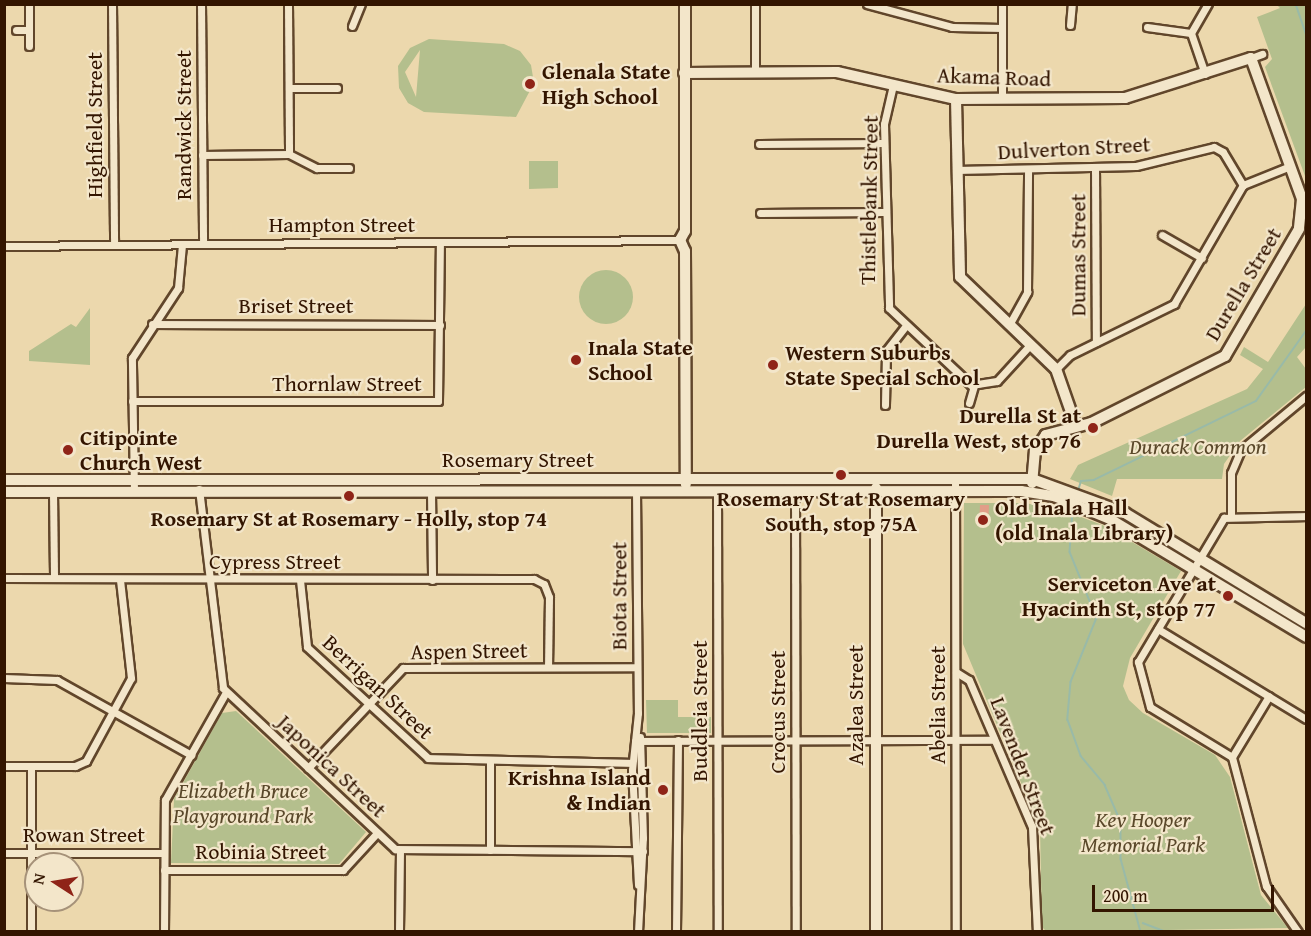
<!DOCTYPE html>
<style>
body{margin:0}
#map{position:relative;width:1311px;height:936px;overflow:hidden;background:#ecd8ad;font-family:"Gentium Book Plus",serif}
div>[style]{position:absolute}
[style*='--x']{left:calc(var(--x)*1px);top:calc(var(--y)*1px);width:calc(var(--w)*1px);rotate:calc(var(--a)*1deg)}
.green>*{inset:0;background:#b4bf8d}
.round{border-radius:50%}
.stream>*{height:1.5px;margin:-0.75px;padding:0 0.75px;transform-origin:0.75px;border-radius:0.75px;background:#99baa8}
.building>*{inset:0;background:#e19e88}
.roads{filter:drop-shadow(2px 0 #61462b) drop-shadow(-2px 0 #61462b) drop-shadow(0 2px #61462b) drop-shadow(0 -2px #61462b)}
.street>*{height:7px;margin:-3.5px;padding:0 3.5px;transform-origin:3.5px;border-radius:3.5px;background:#f3e6ca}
.secondary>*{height:10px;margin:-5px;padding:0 5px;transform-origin:5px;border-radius:5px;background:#f3e6ca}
.dots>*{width:16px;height:16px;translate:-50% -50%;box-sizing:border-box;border:3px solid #f3e6ca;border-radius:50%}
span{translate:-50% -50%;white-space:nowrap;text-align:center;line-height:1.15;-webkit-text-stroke:4.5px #f3e6ca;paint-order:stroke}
.poi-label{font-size:22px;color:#331500;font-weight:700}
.left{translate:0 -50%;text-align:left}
.right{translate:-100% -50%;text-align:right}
.street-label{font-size:22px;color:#331500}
.park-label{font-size:22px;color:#5a482a;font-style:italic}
.frame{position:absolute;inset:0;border:6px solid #331500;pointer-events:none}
.north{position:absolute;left:24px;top:852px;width:60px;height:60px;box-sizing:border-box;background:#f3e6ca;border:2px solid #a69279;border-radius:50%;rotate:282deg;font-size:16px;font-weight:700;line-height:24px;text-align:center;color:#331500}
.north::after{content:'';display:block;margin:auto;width:21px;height:27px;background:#8f2418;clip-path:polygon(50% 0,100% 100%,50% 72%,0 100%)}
.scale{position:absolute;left:1092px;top:885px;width:182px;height:27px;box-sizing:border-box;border:3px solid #331500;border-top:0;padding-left:8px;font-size:18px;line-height:21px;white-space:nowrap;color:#331500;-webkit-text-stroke:4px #f3e6ca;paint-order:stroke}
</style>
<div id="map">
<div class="green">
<i style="clip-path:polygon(1277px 5px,1306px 5px,1305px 176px,1265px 67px,1272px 59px,1257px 17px,1280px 8px)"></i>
<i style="clip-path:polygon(evenodd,429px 39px,504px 44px,520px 51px,531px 65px,534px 83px,516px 117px,424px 112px,408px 103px,399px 88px,398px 66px,410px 48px,429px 39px,420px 50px,416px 97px,405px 72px,420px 50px)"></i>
<i style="clip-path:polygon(529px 161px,558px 161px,558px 188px,529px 189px)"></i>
<i class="round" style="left:579px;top:270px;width:54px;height:54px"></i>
<i style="clip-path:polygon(1306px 304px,1306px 347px,1297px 357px,1306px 369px,1306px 387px,1240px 441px,1224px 464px,1222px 479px,1117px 479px,1112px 496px,1070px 479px,1078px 465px,1247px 389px,1263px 369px,1240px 355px,1244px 347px,1268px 362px)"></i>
<i style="clip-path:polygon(90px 308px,90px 365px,29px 361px,29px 351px,71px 324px,76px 327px)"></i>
<i style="clip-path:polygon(964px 503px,1025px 503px,1065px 511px,1105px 526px,1181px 571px,1130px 658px,1123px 686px,1129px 700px,1143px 713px,1215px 755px,1230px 777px,1261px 895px,1288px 928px,1047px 932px,1042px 927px,1040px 828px,963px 644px)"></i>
<i style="clip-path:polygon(646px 700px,678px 700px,678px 717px,711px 717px,711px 733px,647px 733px)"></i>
<i style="clip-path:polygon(236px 711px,366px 832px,339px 864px,171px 863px,174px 799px,222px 713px)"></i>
</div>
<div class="stream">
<i style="--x:1296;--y:4;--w:31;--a:71"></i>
<i style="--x:1078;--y:491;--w:10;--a:-73"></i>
<i style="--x:1081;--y:481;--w:13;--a:-4"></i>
<i style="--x:1094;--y:480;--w:180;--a:-26"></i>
<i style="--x:1256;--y:401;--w:86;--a:-54.5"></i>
<i style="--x:1073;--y:510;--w:42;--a:94.1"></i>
<i style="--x:1070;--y:552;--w:71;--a:67.8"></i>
<i style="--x:1097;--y:618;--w:69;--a:112.1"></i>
<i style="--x:1071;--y:682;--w:38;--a:95"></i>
<i style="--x:1068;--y:720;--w:38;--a:70"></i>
<i style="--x:1081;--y:756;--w:38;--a:50"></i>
<i style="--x:1105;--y:785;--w:40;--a:66.6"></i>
<i style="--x:1121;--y:822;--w:37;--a:90"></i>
<i style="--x:1121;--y:859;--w:76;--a:74.7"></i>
<i style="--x:1143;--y:923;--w:26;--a:21"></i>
</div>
<div class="building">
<i style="clip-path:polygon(980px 505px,989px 505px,988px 525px,979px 524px)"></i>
</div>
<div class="roads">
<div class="street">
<i style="--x:29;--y:4;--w:42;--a:90"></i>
<i style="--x:112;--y:4;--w:241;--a:89.5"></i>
<i style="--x:201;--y:4;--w:240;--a:89.5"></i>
<i style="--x:288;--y:4;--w:150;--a:89.6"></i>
<i style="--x:755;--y:4;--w:68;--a:90"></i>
<i style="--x:867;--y:4;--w:88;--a:15.1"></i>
<i style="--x:952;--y:27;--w:50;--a:1.1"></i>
<i style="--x:1002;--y:4;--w:95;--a:90"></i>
<i style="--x:1070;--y:25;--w:21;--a:-85"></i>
<i style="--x:352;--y:26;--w:24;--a:-68"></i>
<i style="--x:1147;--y:27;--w:44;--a:7.8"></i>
<i style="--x:16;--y:30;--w:13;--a:0"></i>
<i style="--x:1251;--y:58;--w:12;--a:-20"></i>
<i style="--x:1205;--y:74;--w:43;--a:-108.9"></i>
<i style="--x:1191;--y:33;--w:34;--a:-60"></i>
<i style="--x:893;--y:85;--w:40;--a:103"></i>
<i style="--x:884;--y:124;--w:184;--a:88.4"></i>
<i style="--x:889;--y:308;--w:112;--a:43.2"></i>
<i style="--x:971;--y:385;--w:26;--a:-9"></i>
<i style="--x:997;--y:381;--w:47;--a:-47.6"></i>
<i style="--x:289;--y:88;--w:48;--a:0"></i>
<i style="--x:759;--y:144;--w:125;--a:-0.5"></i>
<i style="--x:202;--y:155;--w:87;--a:-0.7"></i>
<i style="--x:289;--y:154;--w:31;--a:27"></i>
<i style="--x:317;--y:168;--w:32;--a:0"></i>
<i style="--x:1095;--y:168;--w:174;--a:89.7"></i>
<i style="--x:956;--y:170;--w:180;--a:-1.3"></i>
<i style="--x:1136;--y:166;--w:80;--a:-13.7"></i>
<i style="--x:1214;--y:147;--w:10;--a:29"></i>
<i style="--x:1223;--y:152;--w:39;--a:59"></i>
<i style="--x:760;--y:213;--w:124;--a:-0.5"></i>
<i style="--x:1162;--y:235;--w:46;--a:29.9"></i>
<i style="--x:4;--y:246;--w:676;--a:-0.51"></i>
<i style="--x:152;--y:324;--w:288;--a:0.2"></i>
<i style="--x:1009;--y:325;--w:38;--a:-61"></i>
<i style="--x:1027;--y:292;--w:123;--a:-89.5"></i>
<i style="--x:1056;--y:369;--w:20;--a:-45"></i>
<i style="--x:1070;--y:355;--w:116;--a:-26.1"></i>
<i style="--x:1174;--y:304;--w:138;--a:-59.9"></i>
<i style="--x:1243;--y:185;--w:51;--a:-22"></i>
<i style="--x:132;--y:401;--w:306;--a:0"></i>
<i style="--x:438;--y:401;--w:159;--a:-89.3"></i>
<i style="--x:969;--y:403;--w:18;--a:-74"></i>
<i style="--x:885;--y:405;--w:54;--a:-88.9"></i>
<i style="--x:886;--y:351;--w:31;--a:-52"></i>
<i style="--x:955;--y:479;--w:453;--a:89.9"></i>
<i style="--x:199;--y:489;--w:200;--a:83.1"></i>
<i style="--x:223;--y:688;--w:236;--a:43.1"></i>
<i style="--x:395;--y:849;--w:248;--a:0.5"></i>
<i style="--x:636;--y:490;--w:223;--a:89.5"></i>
<i style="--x:638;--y:713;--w:57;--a:96"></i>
<i style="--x:632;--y:770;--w:115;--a:87"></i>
<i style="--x:717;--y:491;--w:441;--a:89.9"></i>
<i style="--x:53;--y:492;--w:86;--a:89.3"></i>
<i style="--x:134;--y:492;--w:134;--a:-90.9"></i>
<i style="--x:132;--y:358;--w:84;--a:-56.7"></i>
<i style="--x:178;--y:288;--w:43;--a:-84.7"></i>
<i style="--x:431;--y:492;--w:88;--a:89.3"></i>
<i style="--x:795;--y:492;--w:440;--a:89.9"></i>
<i style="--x:1231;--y:516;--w:43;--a:-90"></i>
<i style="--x:1231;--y:473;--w:25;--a:-67"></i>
<i style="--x:1241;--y:450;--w:85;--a:-39.7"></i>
<i style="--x:4;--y:578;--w:530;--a:0.11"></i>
<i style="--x:534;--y:579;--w:11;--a:27"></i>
<i style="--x:544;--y:584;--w:14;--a:69"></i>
<i style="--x:549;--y:597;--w:70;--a:90.8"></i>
<i style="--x:300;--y:580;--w:67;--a:84"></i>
<i style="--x:307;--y:647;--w:164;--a:42.5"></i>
<i style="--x:428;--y:758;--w:204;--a:1.4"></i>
<i style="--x:1158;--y:629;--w:173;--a:31.3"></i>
<i style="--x:956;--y:672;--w:15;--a:32"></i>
<i style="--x:969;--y:680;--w:160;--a:66.8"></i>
<i style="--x:1032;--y:827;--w:105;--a:87.3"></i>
<i style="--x:4;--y:678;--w:53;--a:2.2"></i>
<i style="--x:57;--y:680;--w:154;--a:29.2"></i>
<i style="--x:635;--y:741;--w:359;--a:-0.2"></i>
<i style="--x:1232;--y:757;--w:71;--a:-58.8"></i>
<i style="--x:490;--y:761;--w:89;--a:90"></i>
<i style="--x:4;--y:766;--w:71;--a:0"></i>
<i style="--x:75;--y:766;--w:12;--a:-24"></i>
<i style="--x:86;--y:761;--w:94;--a:-61.5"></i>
<i style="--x:131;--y:678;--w:99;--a:-96.4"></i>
<i style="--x:308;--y:768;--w:138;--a:-46.5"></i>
<i style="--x:403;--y:668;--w:234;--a:-0.2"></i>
<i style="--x:4;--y:853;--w:160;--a:0"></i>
<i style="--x:164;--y:870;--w:179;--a:0"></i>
<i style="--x:343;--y:870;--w:50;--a:-47.4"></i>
<i style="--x:31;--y:932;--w:166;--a:-90"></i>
<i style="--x:164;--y:932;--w:132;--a:-89.6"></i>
<i style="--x:165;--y:800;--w:124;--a:-60.5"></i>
<i style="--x:399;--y:932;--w:81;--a:-89.3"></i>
<i style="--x:638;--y:932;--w:94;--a:-87"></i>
<i style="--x:643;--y:838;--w:101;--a:-91.7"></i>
<i style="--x:676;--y:932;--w:192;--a:-89.4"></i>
<i style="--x:1298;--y:932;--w:56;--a:-124.8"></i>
<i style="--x:1266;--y:886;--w:133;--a:-104.8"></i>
<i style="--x:1232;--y:757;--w:96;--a:-148.6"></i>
<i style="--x:1150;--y:707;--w:47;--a:-104.9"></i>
<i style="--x:1138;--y:662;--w:168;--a:-59.2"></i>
<i style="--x:1224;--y:518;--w:82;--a:-1.4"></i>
</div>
<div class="secondary">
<i style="--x:685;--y:4;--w:227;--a:90"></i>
<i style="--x:685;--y:231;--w:10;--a:119"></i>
<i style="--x:680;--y:240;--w:12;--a:66"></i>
<i style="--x:685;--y:251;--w:233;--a:89.8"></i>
<i style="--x:684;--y:73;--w:153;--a:-0.4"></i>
<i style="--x:837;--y:72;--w:122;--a:12.8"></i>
<i style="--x:956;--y:99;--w:169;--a:-0.3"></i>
<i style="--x:1125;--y:98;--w:132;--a:-17.6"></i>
<i style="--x:1251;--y:58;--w:150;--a:70.1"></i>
<i style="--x:1302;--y:199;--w:30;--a:96"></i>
<i style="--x:1299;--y:229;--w:147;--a:120.2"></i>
<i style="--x:1225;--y:356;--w:150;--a:153.4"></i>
<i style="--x:1091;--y:423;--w:47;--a:165.1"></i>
<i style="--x:1046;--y:435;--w:19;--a:126"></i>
<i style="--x:1035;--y:450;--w:33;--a:95"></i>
<i style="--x:956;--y:99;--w:178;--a:88.7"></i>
<i style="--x:960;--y:277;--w:133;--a:43.8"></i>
<i style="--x:1056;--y:369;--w:60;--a:70.7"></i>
<i style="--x:4;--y:480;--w:1028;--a:-0.06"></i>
<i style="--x:1032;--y:479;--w:99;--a:20.1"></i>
<i style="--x:1125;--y:513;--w:212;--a:31.3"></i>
<i style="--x:876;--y:488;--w:444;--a:90"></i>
<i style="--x:4;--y:492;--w:1017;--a:-0.06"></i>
<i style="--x:1021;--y:491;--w:33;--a:9"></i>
<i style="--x:1054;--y:496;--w:61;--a:22.3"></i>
<i style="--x:1110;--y:519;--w:229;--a:31"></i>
</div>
</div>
<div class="dots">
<i style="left:530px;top:84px;background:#8f2418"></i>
<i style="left:576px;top:360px;background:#8f2418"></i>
<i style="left:773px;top:365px;background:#8f2418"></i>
<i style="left:1093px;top:428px;background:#8f2418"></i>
<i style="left:68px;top:450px;background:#8f2418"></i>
<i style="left:841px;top:475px;background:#8f2418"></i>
<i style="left:349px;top:496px;background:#8f2418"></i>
<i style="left:983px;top:520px;background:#8f2418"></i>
<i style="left:1228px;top:596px;background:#8f2418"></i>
<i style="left:663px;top:790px;background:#8f2418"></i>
</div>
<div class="poi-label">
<span class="left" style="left:542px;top:84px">Glenala State<br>High School</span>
<span class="left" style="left:588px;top:360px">Inala State<br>School</span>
<span class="left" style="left:785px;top:365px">Western Suburbs<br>State Special School</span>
<span class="right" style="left:1081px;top:428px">Durella St at<br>Durella West, stop 76</span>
<span class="left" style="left:80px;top:450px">Citipointe<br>Church West</span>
<span style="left:841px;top:511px">Rosemary St at Rosemary<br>South, stop 75A</span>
<span class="left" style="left:995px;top:520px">Old Inala Hall<br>(old Inala Library)</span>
<span style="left:349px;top:519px">Rosemary St at Rosemary - Holly, stop 74</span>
<span class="right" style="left:1216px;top:596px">Serviceton Ave at<br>Hyacinth St, stop 77</span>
<span class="right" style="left:651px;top:790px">Krishna Island<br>&amp; Indian</span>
</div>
<div class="street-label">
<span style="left:994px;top:77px;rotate:2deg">Akama Road</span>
<span style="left:95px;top:125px;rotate:-90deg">Highfield Street</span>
<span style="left:184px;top:125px;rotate:-90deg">Randwick Street</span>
<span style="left:1074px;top:148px;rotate:-3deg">Dulverton Street</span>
<span style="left:869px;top:200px;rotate:-89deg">Thistlebank Street</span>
<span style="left:342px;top:225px">Hampton Street</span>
<span style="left:1078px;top:255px;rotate:-90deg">Dumas Street</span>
<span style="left:1243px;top:284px;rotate:-59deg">Durella Street</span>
<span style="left:296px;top:306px">Briset Street</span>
<span style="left:347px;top:384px">Thornlaw Street</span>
<span style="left:518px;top:460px">Rosemary Street</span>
<span style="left:275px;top:562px">Cypress Street</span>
<span style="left:619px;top:596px;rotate:-90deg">Biota Street</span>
<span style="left:469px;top:651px;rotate:-1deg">Aspen Street</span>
<span style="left:378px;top:687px;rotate:43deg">Berrigan Street</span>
<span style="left:856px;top:705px;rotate:-90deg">Azalea Street</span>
<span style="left:938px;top:705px;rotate:-90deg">Abelia Street</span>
<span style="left:700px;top:711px;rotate:-90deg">Buddleia Street</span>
<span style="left:778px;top:712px;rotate:-90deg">Crocus Street</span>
<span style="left:332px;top:766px;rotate:43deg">Japonica Street</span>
<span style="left:1023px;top:766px;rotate:69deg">Lavender Street</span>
<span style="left:84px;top:835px">Rowan Street</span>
<span style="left:261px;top:852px">Robinia Street</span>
</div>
<div class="park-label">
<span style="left:1198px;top:447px">Durack Common</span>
<span style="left:243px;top:803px">Elizabeth Bruce<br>Playground Park</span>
<span style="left:1143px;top:832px">Kev Hooper<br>Memorial Park</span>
</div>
<div class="frame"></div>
<div class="north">N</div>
<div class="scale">200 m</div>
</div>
